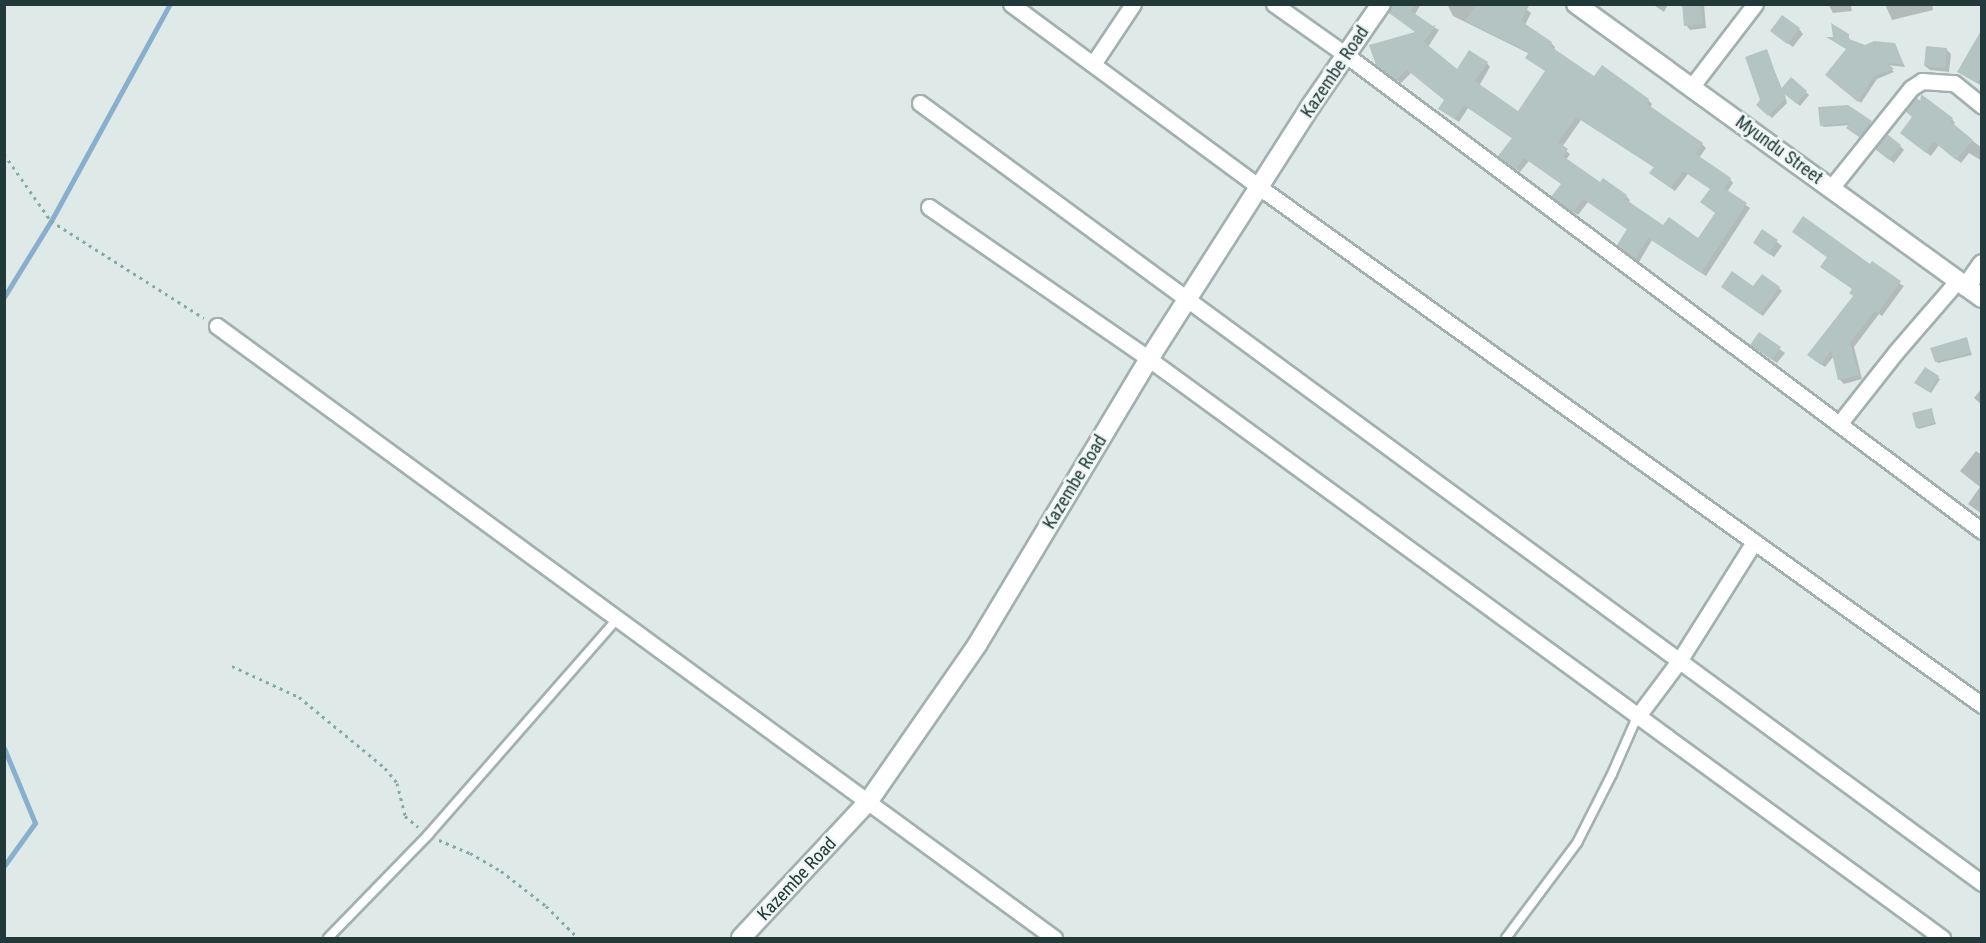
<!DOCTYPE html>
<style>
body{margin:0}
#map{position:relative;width:1986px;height:943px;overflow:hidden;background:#dfeae8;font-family:"Roboto Condensed",sans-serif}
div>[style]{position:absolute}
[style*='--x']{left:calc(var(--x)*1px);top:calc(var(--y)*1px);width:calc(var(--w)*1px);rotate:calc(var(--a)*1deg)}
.shadow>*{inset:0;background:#0003}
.stream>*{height:5px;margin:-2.5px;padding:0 2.5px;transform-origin:2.5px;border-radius:2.5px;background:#88afce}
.building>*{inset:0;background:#b4c4c2}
.path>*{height:3px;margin-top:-1.5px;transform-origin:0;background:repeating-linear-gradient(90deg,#80acab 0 3px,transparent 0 7.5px)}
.roads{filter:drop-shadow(2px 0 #a2b1b0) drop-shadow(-2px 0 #a2b1b0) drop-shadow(0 2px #a2b1b0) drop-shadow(0 -2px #a2b1b0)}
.service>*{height:8px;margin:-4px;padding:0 4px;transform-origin:4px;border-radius:4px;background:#fff}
.minor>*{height:15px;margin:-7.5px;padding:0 7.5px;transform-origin:7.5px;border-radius:7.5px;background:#fff}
.tertiary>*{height:18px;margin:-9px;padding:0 9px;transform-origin:9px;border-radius:9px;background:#fff}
.secondary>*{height:18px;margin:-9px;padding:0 9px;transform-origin:9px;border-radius:9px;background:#fff}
span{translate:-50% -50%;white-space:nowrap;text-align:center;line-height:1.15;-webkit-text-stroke:5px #eff7f5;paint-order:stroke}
.street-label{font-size:18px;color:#213939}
.frame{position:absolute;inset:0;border:6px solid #213939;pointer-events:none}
</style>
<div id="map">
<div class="shadow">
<i style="clip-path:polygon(evenodd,1393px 4px,1421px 4px,1414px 16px,1439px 30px,1428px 47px,1457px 71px,1487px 63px,1490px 67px,1479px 86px,1518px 113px,1547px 72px,1530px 54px,1453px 16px,1447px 4px,1519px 4px,1531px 13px,1525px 25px,1552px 44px,1555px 47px,1554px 50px,1594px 78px,1648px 100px,1652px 104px,1650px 108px,1702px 144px,1706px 148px,1699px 158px,1730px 179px,1733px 183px,1727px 192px,1750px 208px,1706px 276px,1652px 240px,1639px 262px,1623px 249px,1628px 230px,1588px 202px,1578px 215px,1557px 200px,1563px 184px,1529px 161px,1520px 172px,1504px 160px,1513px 139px,1468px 108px,1459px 122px,1444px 112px,1446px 100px,1412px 72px,1401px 83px,1382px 69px,1417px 32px,1393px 4px,1581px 120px,1655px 168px,1655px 177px,1675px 191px,1688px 174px,1711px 189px,1717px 214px,1698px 240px,1664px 227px,1628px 203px,1630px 200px,1626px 196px,1603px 180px,1600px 184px,1566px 160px,1570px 154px,1562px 147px,1581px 120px)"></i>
<i style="clip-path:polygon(1652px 4px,1668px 4px,1664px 12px)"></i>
<i style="clip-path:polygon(1683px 4px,1704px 4px,1706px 28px,1690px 30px,1686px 25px)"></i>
<i style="clip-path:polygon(1828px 4px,1864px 4px,1851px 6px,1852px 11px,1833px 13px)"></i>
<i style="clip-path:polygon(1885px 4px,1932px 4px,1933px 10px,1892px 20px)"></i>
<i style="clip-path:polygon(1799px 29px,1803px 34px,1793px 47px,1776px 35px)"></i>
<i style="clip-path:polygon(1848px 36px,1851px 41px,1865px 46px,1894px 44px,1905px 67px,1887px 65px,1894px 72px,1877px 79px,1861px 103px,1830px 77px,1848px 50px)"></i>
<i style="clip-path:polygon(1982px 48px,1982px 86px,1959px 72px)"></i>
<i style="clip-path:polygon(1946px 49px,1951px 54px,1949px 72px,1930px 70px,1925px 66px)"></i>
<i style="clip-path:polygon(1766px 51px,1782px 89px,1791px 79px,1809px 95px,1800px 106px,1784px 92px,1787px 103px,1772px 118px,1758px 105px,1762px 100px)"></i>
<i style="clip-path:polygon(1917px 99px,1952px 119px,1955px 123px,1953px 126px,1982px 148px,1982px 161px,1969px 153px,1961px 163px,1939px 145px,1931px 156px,1905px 137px,1914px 117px)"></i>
<i style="clip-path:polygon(1820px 108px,1869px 123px,1871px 125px,1861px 138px,1848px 128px,1851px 125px,1823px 127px)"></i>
<i style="clip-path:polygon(1900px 146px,1904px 150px,1894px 163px,1881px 153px)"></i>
<i style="clip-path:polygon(1763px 231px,1782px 246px,1774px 257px,1759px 247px)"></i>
<i style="clip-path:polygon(1794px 232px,1870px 266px,1904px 286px,1882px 316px,1879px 314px,1854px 347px,1862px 379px,1844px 384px,1840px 380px,1834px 356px,1825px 367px,1812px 358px,1854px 296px,1854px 289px,1828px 258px)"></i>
<i style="clip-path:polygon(1779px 288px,1782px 291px,1763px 316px,1726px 290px)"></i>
<i style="clip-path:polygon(1760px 334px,1785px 353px,1777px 363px,1757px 349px)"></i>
<i style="clip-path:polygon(1966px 339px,1972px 355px,1938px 363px,1936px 361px)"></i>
<i style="clip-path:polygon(1925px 369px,1940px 379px,1931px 393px,1918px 385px)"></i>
<i style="clip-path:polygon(1982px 388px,1982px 405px,1974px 398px)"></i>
<i style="clip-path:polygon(1931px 409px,1936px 424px,1919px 429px,1917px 427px)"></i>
<i style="clip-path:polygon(1976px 451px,1982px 455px,1982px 514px,1968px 504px,1980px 487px,1960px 471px)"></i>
</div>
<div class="stream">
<i style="--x:4;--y:297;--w:89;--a:-58.3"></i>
<i style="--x:51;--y:221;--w:247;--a:-61.3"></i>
<i style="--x:4;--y:748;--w:81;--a:67.5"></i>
<i style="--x:35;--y:823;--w:53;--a:125.8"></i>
</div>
<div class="building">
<i style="clip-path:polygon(evenodd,1392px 4px,1415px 4px,1411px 11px,1433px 26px,1436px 25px,1424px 42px,1457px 69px,1469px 50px,1488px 62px,1475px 81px,1518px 111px,1545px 71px,1525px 58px,1529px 52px,1465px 21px,1477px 4px,1530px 4px,1521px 21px,1552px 42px,1550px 46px,1594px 76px,1602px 65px,1649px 99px,1647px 104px,1703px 143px,1696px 154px,1731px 178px,1724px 188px,1747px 203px,1701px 273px,1648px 238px,1635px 259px,1617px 245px,1627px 229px,1583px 199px,1573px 213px,1551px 197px,1561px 184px,1524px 158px,1515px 170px,1498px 156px,1512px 138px,1464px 105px,1455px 119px,1438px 109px,1444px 100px,1407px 70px,1396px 80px,1376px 65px,1369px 45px,1415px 32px,1389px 13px,1392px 4px,1576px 117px,1654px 167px,1649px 173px,1671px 188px,1683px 171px,1710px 189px,1700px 202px,1715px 213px,1698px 238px,1669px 217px,1663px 225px,1625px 199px,1627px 195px,1603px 178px,1600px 182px,1563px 156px,1568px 149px,1558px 142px,1576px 117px)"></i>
<i style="clip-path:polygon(1682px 4px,1700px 4px,1703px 24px,1684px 26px)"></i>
<i style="clip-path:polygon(1782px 15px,1800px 28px,1787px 44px,1770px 31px)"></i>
<i style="clip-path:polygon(1831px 23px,1849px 34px,1849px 39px,1865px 45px,1874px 41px,1895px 43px,1904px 65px,1887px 63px,1894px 69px,1874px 76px,1858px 102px,1825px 75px,1846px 49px,1826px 37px,1833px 37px)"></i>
<i style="clip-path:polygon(1982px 29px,1982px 75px,1977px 83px,1957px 72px)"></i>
<i style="clip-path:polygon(1926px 46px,1947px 48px,1945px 68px,1924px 66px)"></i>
<i style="clip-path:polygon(1767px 49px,1781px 89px,1791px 77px,1807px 91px,1797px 104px,1783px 93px,1785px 99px,1768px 116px,1756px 105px,1760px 100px,1745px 57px)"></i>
<i style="clip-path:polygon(1921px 94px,1953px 118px,1950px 121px,1973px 140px,1956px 160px,1934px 142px,1926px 153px,1900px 133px,1912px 117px,1905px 111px,1917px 97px,1920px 105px)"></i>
<i style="clip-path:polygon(1848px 105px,1872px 121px,1859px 137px,1846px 128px,1850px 123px,1820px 126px,1818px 107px)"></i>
<i style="clip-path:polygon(1887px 134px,1901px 145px,1889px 160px,1875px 149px)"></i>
<i style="clip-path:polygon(1803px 216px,1870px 264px,1872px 261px,1901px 281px,1878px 313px,1875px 311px,1850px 342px,1859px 375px,1838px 380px,1831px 350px,1821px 365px,1807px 355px,1853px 296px,1849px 293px,1852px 289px,1820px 267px,1827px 257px,1792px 232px)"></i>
<i style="clip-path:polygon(1762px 229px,1778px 240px,1769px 254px,1753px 243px)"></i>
<i style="clip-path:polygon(1732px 271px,1753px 286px,1762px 274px,1780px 287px,1760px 314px,1721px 287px)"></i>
<i style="clip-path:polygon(1759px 332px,1781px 347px,1772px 360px,1750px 345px)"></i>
<i style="clip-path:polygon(1967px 337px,1971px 353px,1935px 362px,1930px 348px)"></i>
<i style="clip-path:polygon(1925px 367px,1939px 376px,1929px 392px,1914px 383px)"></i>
<i style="clip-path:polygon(1932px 408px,1935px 423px,1916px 428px,1912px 413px)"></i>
</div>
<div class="path">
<i style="--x:4;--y:154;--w:82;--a:55"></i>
<i style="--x:51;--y:221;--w:181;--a:32.4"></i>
<i style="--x:232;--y:666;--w:74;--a:24.8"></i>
<i style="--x:299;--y:697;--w:112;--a:39.5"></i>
<i style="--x:385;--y:768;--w:19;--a:51"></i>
<i style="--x:397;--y:783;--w:34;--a:76"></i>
<i style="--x:405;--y:816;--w:17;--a:40"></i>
<i style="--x:439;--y:840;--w:34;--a:23"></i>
<i style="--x:470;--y:853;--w:36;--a:30"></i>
<i style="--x:501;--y:871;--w:57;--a:37.9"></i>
<i style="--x:546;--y:906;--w:45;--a:45"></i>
</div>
<div class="roads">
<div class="service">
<i style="--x:328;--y:938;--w:144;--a:-45.8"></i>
<i style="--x:428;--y:835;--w:287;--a:-48.8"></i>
<i style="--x:1506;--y:938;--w:119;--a:-53.2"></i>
<i style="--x:1577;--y:843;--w:77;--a:-63.1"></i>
<i style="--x:1612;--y:774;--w:62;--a:-66.3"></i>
</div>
<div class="minor">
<i style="--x:1011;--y:4;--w:308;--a:36.4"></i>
<i style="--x:1259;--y:187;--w:889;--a:35.62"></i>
<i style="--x:1274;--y:4;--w:88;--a:35.3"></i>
<i style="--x:1346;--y:55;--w:794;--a:36.81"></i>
<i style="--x:1093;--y:64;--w:72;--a:-56.3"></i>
<i style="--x:1692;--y:86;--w:103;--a:-52.5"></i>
<i style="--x:920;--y:103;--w:1318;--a:36.3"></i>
<i style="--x:1831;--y:188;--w:128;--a:-51.3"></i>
<i style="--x:1911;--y:88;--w:13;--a:-32"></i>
<i style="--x:1922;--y:81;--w:32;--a:4"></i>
<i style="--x:1954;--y:83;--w:36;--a:39"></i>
<i style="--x:929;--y:207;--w:267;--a:34.6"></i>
<i style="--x:1149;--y:359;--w:982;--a:36.13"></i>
<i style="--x:217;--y:326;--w:1037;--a:36.17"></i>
<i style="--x:1839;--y:424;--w:90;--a:-51.7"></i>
<i style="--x:1895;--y:353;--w:96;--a:-49.2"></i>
<i style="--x:1637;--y:717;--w:70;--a:-53.1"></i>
<i style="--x:1679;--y:661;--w:141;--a:-57.8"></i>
</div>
<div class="tertiary">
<i style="--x:1576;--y:4;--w:501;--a:35.91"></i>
<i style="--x:1966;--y:287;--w:28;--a:-55"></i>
</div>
<div class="secondary">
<i style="--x:741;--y:938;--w:186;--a:-47"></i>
<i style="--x:868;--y:802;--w:191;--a:-55.2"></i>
<i style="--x:977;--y:645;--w:334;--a:-59"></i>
<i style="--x:1149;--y:359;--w:299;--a:-57.4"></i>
<i style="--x:1310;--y:107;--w:125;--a:-55.4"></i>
</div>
</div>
<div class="street-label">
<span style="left:1335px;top:72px;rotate:-56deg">Kazembe Road</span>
<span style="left:1779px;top:150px;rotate:36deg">Myundu Street</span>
<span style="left:1075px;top:482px;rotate:-59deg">Kazembe Road</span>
<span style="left:797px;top:879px;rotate:-47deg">Kazembe Road</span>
</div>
<div class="frame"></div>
</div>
